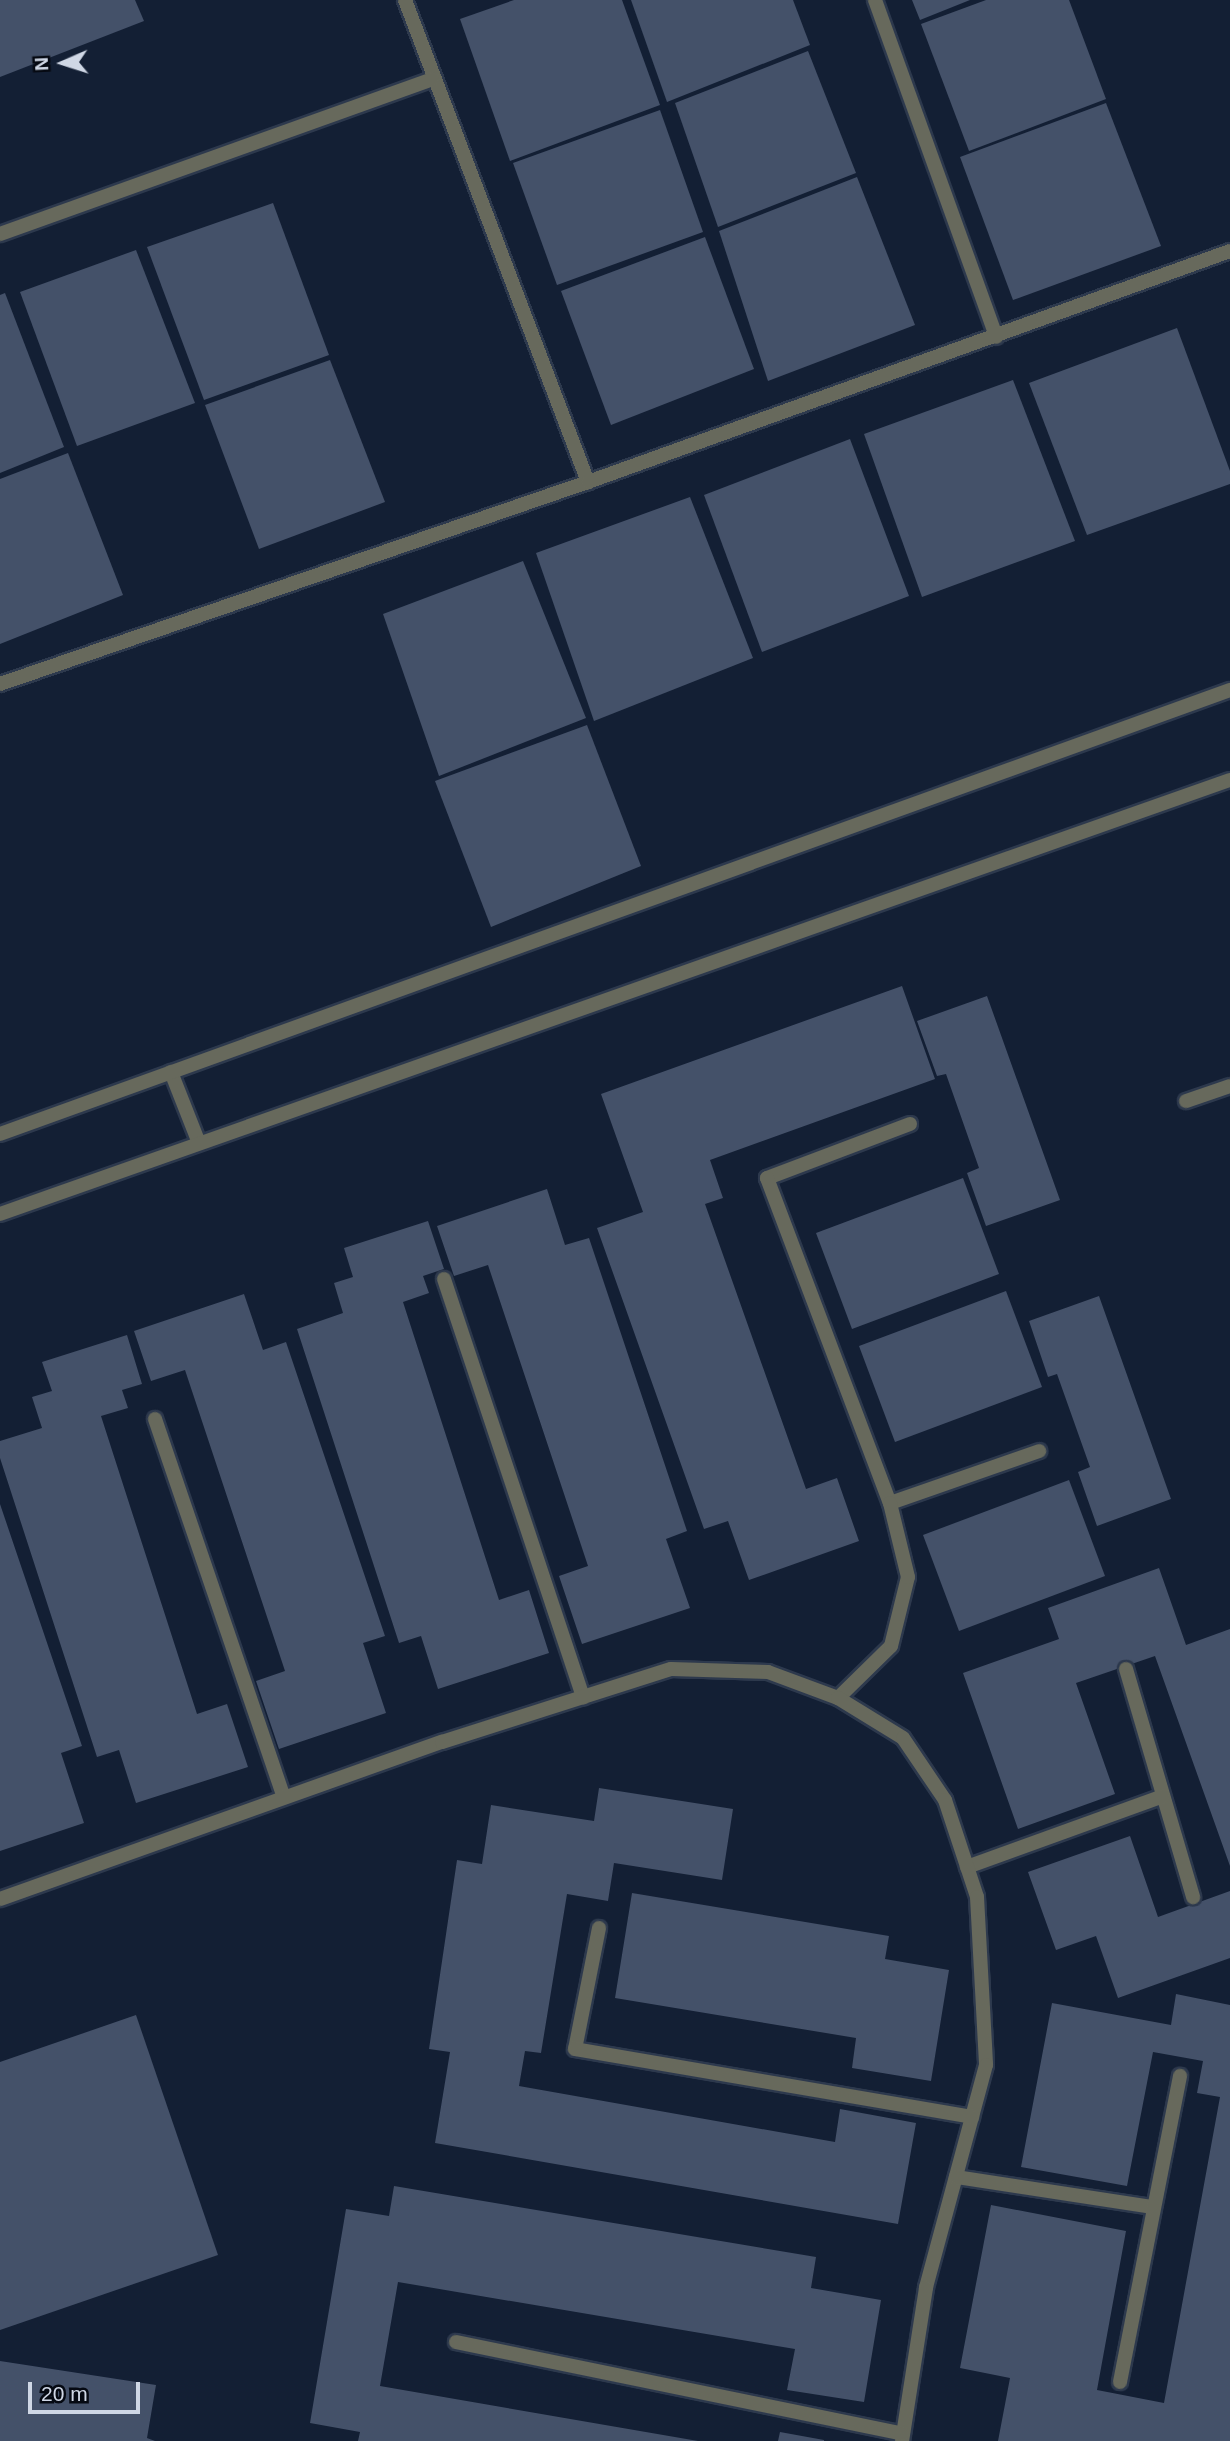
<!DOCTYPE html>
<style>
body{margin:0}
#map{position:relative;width:1230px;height:2441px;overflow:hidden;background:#131f34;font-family:Arial,sans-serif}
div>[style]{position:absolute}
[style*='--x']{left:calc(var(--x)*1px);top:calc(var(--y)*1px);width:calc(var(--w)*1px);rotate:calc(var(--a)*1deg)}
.building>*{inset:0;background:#445169}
.roads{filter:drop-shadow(2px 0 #2d394d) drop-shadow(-2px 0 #2d394d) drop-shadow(0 2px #2d394d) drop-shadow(0 -2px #2d394d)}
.service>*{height:14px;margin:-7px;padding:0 7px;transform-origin:7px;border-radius:7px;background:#67695c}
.minor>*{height:14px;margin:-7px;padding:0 7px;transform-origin:7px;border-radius:7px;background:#67695c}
span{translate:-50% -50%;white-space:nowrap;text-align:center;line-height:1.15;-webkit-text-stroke:5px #050912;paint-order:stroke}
.north{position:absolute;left:28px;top:28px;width:70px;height:70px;-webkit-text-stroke:5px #050912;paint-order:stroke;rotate:267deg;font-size:19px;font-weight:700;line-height:28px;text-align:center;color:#cfd7e5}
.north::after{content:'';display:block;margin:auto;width:24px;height:32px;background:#cfd7e5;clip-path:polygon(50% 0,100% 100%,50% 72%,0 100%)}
.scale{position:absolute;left:28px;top:2382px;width:112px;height:32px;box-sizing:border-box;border:4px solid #cfd7e5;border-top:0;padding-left:9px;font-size:21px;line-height:24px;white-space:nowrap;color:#cfd7e5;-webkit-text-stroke:5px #050912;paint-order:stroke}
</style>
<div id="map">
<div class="building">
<i style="clip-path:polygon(0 0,135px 0,144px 21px,0 77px)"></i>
<i style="clip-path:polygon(514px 0,622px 0,660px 105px,510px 161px,460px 19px)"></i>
<i style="clip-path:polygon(631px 0,793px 0,810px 45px,667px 102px)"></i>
<i style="clip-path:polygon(912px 0,970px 0,920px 20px)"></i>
<i style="clip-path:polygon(986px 0,1069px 0,1106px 99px,969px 151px,921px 24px)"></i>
<i style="clip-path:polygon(808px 51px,856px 173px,718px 227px,675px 103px)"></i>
<i style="clip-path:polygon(1106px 103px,1161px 246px,1013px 300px,960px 157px)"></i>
<i style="clip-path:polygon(660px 110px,703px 232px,557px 285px,513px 163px)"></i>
<i style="clip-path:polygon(857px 177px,915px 325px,768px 381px,719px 231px)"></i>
<i style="clip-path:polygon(273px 203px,329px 355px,204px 400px,147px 247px)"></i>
<i style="clip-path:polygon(705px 237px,754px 369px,611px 425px,561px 291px)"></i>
<i style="clip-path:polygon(136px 250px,195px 403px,77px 446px,20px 292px)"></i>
<i style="clip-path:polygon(5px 293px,64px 447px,0 473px,0 295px)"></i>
<i style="clip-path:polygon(1177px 328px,1230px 471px,1230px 484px,1087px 535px,1029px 383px)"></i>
<i style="clip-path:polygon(330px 360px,385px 502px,259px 549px,205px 405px)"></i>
<i style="clip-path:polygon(1013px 380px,1075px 541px,922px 597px,864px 434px)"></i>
<i style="clip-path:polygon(850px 439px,909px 596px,762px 652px,704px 495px)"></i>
<i style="clip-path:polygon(68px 453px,123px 595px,0 644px,0 479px)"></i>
<i style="clip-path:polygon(690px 497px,753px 658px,594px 721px,536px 553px)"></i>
<i style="clip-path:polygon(523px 561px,586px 718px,439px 776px,383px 614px)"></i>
<i style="clip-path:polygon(587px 725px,641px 866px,491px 927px,435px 781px)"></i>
<i style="clip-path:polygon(902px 986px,935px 1079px,710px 1160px,723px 1198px,705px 1204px,806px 1489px,837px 1478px,859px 1541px,749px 1580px,728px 1521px,704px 1529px,597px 1228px,643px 1212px,601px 1094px)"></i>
<i style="clip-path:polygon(987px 996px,1060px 1200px,986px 1226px,967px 1173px,979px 1168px,946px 1074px,937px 1076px,917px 1021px)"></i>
<i style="clip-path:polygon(963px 1178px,999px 1274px,852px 1329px,816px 1233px)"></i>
<i style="clip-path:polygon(547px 1189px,565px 1245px,589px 1238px,687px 1531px,666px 1539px,690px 1608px,582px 1644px,559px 1576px,588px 1566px,488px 1265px,454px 1276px,437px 1226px)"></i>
<i style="clip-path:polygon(428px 1221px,444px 1269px,423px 1276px,429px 1293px,403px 1302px,499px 1600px,529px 1590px,549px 1653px,438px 1689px,421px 1636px,399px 1643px,297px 1329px,343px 1313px,334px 1283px,353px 1277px,344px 1248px)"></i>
<i style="clip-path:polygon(1006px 1291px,1042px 1387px,895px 1442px,859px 1346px)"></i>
<i style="clip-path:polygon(244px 1294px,263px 1350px,286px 1342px,385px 1636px,363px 1643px,386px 1713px,279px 1749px,256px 1681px,285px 1671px,185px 1370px,151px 1381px,134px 1331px)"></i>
<i style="clip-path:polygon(1099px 1296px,1171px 1499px,1097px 1526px,1078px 1472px,1090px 1467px,1057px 1374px,1048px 1377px,1029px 1321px)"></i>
<i style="clip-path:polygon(127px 1335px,142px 1384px,122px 1390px,128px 1408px,101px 1416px,197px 1714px,227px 1704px,248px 1767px,136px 1803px,119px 1750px,97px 1757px,0 1458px,0 1441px,42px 1428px,32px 1397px,52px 1391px,42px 1362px)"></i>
<i style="clip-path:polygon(1069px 1480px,1105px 1576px,959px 1631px,923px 1535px)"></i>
<i style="clip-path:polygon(0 1504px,82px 1746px,61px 1753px,84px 1823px,0 1851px)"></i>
<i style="clip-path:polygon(1159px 1568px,1186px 1645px,1230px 1629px,1230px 1866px,1155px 1656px,1076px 1683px,1115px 1794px,1018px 1829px,963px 1673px,1059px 1639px,1048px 1608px)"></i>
<i style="clip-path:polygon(599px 1788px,733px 1809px,722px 1880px,614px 1863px,608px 1901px,567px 1894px,541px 2053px,525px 2051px,519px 2086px,835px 2142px,840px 2109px,916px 2123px,898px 2224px,435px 2143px,450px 2052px,429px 2049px,457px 1860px,482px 1864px,491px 1805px,594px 1821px)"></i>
<i style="clip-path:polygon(1130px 1836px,1158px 1917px,1230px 1891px,1230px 1958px,1118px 1998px,1096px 1936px,1056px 1950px,1028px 1872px)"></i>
<i style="clip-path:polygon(632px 1893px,889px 1936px,885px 1959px,949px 1970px,931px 2081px,852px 2068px,856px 2038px,615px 1998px)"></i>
<i style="clip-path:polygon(1176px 1994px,1230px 2005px,1230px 2441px,998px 2441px,1010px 2378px,960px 2368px,991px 2205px,1126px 2231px,1097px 2390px,1164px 2403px,1220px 2097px,1197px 2093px,1203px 2061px,1153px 2052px,1127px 2186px,1021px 2167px,1052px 2003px,1171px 2025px)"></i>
<i style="clip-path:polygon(136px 2015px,218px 2255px,0 2330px,0 2062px)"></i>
<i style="clip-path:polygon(394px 2186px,816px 2257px,811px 2288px,881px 2300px,864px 2402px,787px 2390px,795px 2349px,398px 2282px,380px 2386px,698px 2441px,358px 2441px,360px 2432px,310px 2423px,346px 2209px,389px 2216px)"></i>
<i style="clip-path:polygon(0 2361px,156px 2385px,147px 2438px,155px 2441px,0 2441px)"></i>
<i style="clip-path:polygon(780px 2432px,824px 2440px,824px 2441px,778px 2441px)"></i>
</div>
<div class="roads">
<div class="service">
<i style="--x:1186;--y:1101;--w:46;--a:-18.8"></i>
</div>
<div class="minor">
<i style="--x:405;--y:0;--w:516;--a:69.21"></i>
<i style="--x:875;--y:0;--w:358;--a:70.2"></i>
<i style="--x:0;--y:234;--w:459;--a:-19.7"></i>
<i style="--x:0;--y:684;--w:622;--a:-18.96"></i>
<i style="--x:588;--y:482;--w:682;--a:-19.79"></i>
<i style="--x:171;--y:1072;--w:76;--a:68.5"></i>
<i style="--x:910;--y:1124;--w:153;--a:159.3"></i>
<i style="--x:767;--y:1178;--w:347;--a:69.3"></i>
<i style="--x:890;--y:1503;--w:158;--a:-19.2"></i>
<i style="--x:0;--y:1134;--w:1308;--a:-19.85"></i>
<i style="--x:0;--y:1214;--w:1304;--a:-19.44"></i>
<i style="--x:444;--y:1279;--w:441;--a:71.6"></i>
<i style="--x:155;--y:1419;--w:399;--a:71.2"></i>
<i style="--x:1126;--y:1669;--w:238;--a:73.6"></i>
<i style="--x:838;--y:1698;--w:74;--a:-44.5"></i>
<i style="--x:891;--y:1646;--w:71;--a:-76.2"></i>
<i style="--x:908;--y:1577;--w:76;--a:-103.7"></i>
<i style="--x:967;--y:1867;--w:208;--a:-19.9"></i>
<i style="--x:0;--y:1899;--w:469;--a:-19.6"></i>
<i style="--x:442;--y:1742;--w:240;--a:-17.7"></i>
<i style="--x:671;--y:1669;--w:97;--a:1.8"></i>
<i style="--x:768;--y:1672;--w:75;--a:20.4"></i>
<i style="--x:838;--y:1698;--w:76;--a:31.6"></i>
<i style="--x:903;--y:1738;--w:75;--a:55.9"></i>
<i style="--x:945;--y:1800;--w:102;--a:71.7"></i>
<i style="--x:977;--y:1897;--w:168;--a:86.9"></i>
<i style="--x:986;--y:2065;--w:231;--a:105.1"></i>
<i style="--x:926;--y:2288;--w:155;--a:98.9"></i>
<i style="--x:599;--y:1928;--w:123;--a:101.2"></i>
<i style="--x:575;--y:2049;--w:403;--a:9.7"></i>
<i style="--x:956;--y:2177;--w:199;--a:8.7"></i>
<i style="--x:456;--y:2342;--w:456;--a:11.6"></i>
<i style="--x:1120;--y:2382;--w:312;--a:-78.9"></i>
</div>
</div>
<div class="north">N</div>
<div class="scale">20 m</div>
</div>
